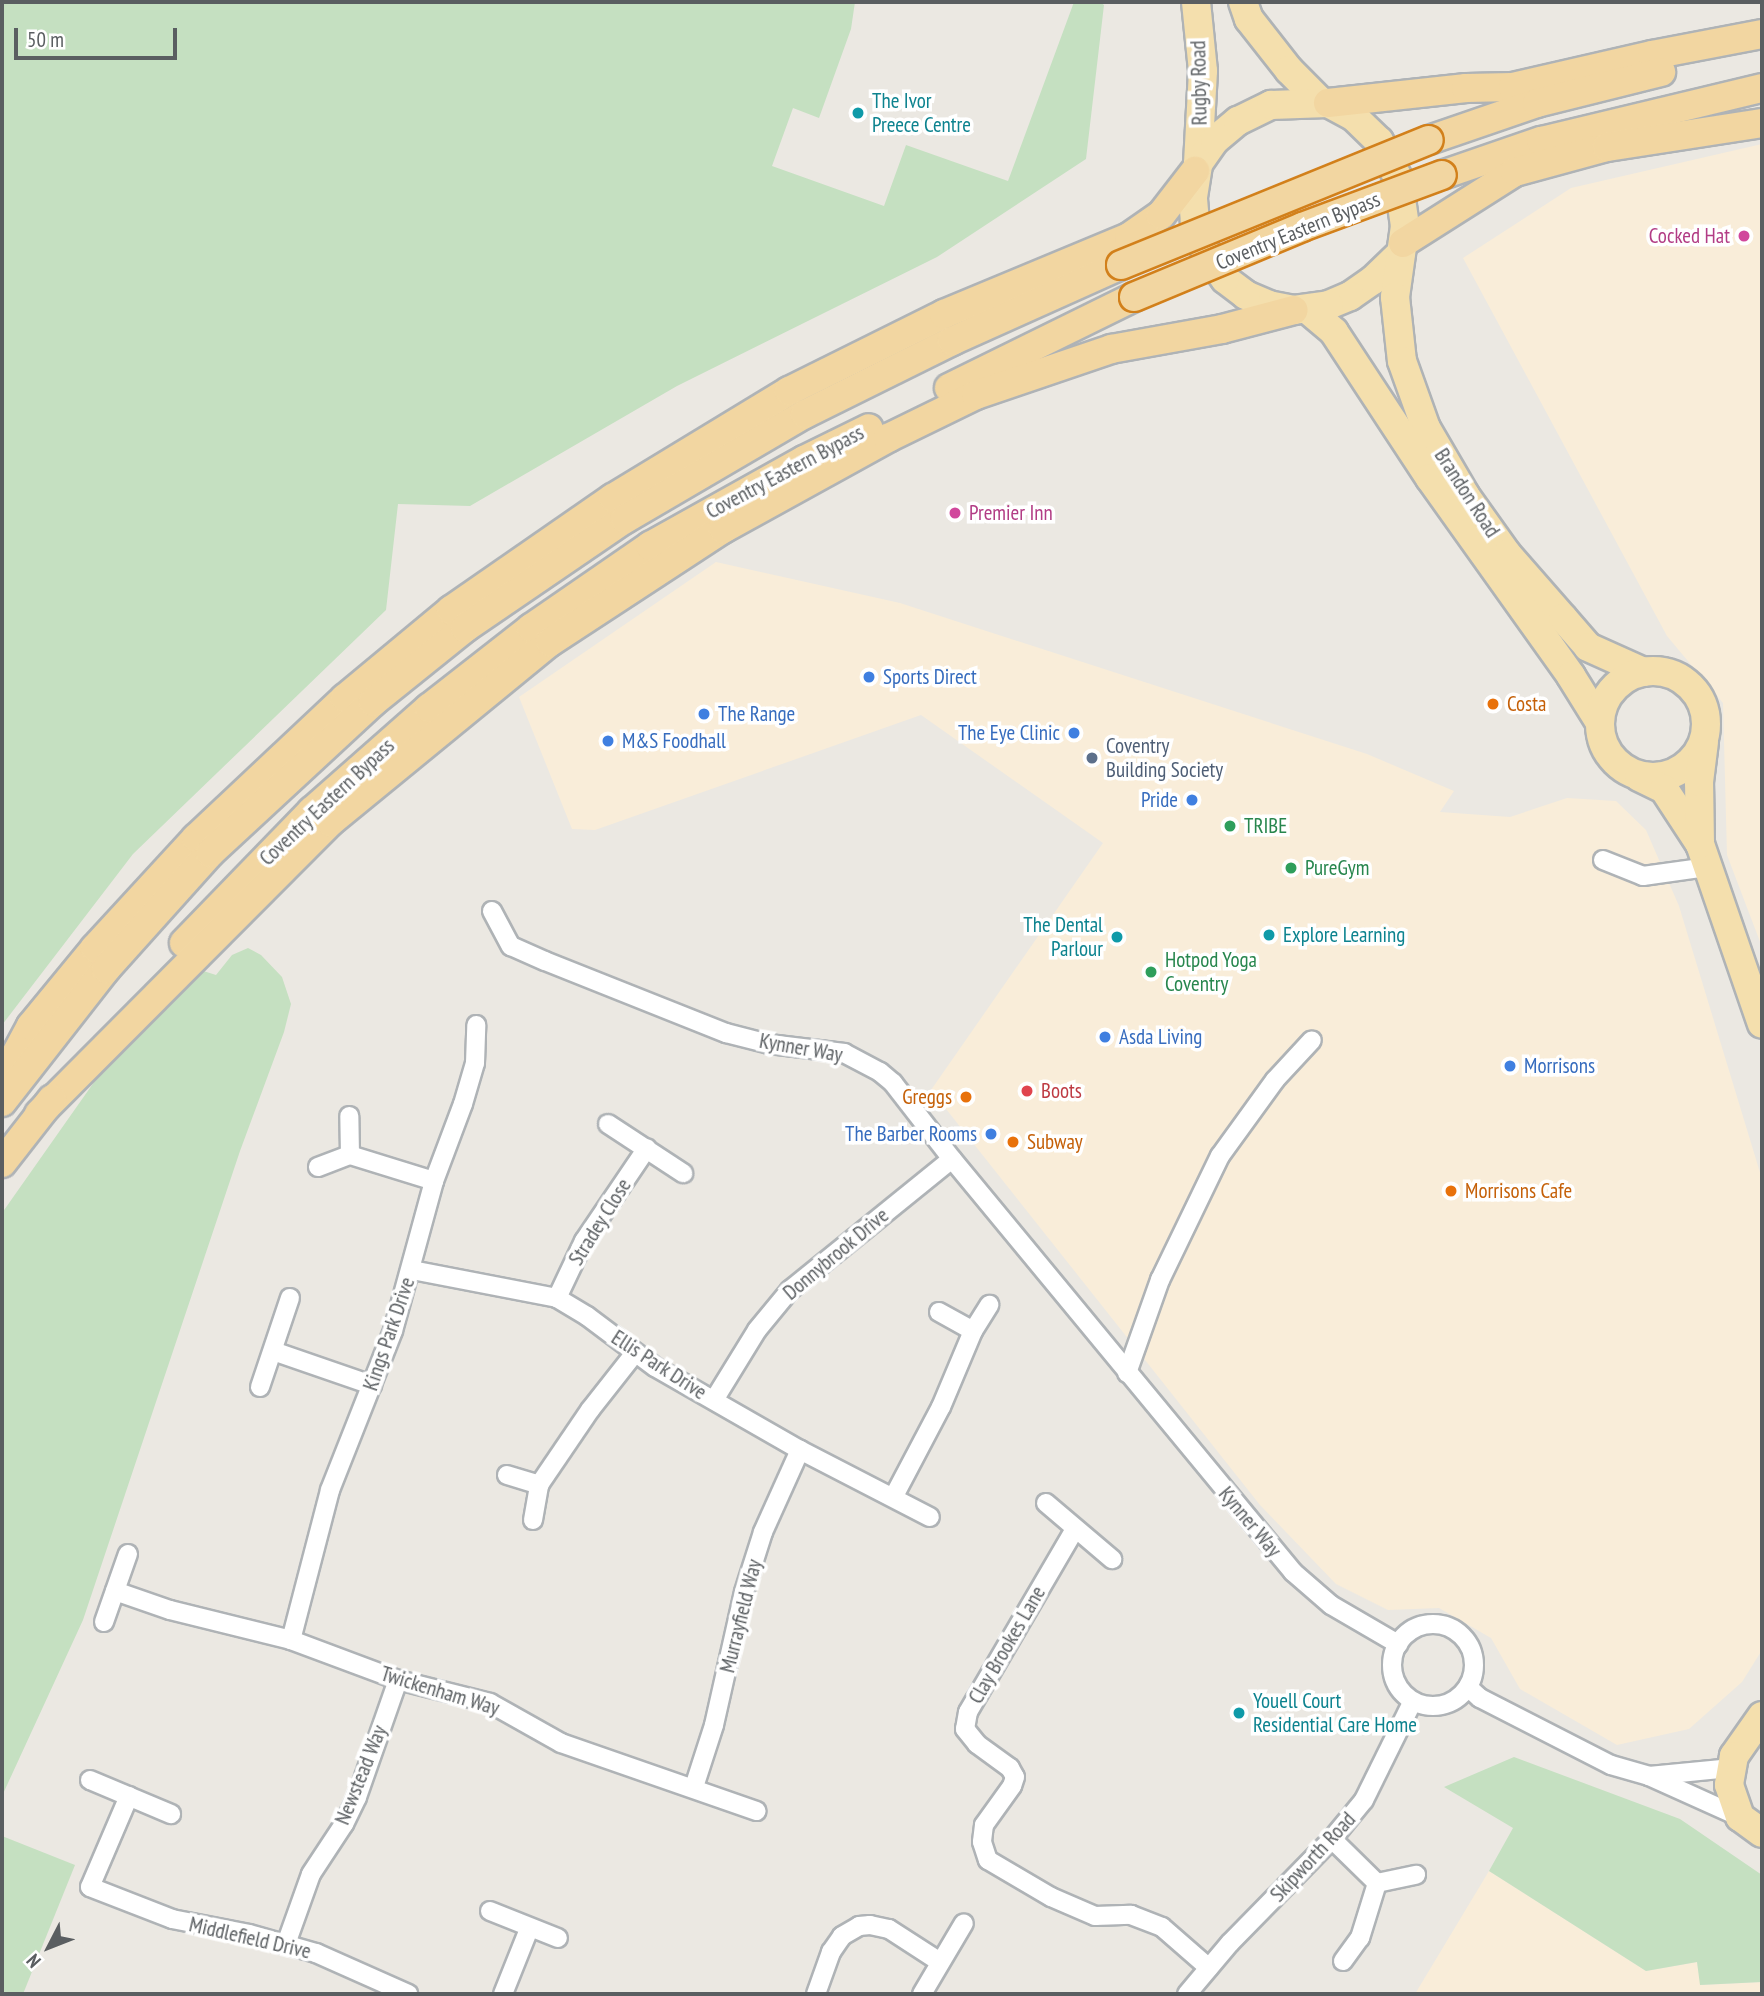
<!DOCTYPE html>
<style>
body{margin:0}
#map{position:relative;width:1764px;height:1996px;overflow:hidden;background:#ebe8e2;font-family:"PT Sans Narrow",sans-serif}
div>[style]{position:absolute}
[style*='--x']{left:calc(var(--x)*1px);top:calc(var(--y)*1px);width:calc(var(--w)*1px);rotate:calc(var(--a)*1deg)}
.commercial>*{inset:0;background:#f9edd9}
.green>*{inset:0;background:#c5e0c1}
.roads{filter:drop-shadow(2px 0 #afb3b6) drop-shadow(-2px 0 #afb3b6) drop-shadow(0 2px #afb3b6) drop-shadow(0 -2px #afb3b6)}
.minor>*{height:18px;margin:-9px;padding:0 9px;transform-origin:9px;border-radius:9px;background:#fff}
.minor>.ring{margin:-9px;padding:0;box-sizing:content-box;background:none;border:18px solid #fff;border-radius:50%}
.primary>*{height:28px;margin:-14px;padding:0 14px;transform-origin:14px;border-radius:14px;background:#f4dfad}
.primary>.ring{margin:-14px;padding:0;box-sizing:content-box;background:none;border:28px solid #f4dfad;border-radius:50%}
.trunk>*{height:28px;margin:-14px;padding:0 14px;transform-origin:14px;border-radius:14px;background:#f2d6a1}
.bridges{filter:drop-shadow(2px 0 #d2801b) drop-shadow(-2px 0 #d2801b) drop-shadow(0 2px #d2801b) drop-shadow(0 -2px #d2801b)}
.trunk-bridge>*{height:28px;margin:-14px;padding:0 14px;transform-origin:14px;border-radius:14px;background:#f2d6a1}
.dots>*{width:19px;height:19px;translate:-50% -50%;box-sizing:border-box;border:4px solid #fff;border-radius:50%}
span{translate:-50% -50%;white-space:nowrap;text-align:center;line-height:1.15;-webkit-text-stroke:7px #fff;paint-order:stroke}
.street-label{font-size:21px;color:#5a5e61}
.culture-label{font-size:21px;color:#0d838f}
.left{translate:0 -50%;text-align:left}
.right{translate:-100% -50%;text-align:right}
.hotel-label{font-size:21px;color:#b23c85}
.shop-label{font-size:21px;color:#366cbe}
.food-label{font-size:21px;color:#c56008}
.service-label{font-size:21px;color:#4e5e75}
.leisure-label{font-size:21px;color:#27864d}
.health-label{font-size:21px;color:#be3a42}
.frame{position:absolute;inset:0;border:4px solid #5a5e61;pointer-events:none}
.north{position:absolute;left:14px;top:1912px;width:70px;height:70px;-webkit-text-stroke:5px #fff;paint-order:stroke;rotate:228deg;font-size:19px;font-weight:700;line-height:28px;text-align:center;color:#5a5e61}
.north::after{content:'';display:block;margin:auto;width:24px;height:32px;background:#5a5e61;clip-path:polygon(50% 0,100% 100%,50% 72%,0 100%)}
.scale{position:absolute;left:14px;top:28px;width:163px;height:32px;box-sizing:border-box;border:4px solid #5a5e61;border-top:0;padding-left:9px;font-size:21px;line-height:24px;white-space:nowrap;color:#5a5e61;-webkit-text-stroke:5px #fff;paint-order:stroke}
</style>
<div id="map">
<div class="commercial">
<i style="clip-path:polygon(1762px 144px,1762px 947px,1727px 855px,1723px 703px,1667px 636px,1463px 258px,1571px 188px)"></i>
<i style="clip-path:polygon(716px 562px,900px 603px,1367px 754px,1454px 791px,1440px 812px,1510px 817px,1567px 798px,1616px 801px,1646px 830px,1679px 906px,1762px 1179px,1762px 1650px,1742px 1682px,1689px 1729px,1617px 1745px,1520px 1689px,1491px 1638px,1439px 1608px,1388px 1610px,1336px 1584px,1260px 1505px,931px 1090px,1103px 843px,921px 715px,595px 830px,572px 829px,519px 697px)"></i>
<i style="clip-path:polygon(1489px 1871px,1646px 1971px,1697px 1962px,1701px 1985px,1762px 1982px,1762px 1994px,1415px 1994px)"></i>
</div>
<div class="green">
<i style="clip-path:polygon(2px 2px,855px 2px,851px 29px,819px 118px,793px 108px,772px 166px,884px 206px,906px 145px,1008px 181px,1074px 2px,1100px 2px,1104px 5px,1086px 159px,937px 257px,677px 386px,470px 506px,398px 504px,386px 610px,133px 854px,2px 1025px)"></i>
<i style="clip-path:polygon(248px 948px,261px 955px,282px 977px,291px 1004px,284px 1032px,240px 1151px,83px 1620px,2px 1796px,2px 1213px,111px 1058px,194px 968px,216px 975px,232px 955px)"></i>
<i style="clip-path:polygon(1514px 1757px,1680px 1819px,1762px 1875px,1762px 1982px,1700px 1985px,1697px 1962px,1646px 1971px,1489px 1871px,1513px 1828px,1444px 1787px)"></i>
<i style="clip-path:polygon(2px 1836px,75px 1865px,23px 1994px,2px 1994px)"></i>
</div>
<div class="roads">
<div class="minor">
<i style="--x:1603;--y:860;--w:43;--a:21.8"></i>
<i style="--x:1643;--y:876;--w:66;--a:-7.9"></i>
<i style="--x:492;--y:911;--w:40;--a:62"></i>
<i style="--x:511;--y:946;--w:37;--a:24"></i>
<i style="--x:545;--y:961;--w:195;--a:21.7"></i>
<i style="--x:726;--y:1033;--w:44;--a:14.3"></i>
<i style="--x:769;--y:1044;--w:76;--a:6.8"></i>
<i style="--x:844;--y:1053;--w:41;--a:27.8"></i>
<i style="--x:880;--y:1072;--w:17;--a:40"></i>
<i style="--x:893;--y:1083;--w:96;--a:52.2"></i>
<i style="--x:952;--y:1159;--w:536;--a:50.45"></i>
<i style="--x:1293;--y:1572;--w:50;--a:41"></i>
<i style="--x:1331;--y:1605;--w:78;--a:30.2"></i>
<i style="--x:608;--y:1124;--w:90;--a:33.2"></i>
<i style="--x:350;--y:1155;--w:88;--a:17.2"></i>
<i style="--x:318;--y:1167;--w:34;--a:-21"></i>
<i style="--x:350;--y:1155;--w:39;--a:-91"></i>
<i style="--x:412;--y:1270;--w:148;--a:10.9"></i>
<i style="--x:557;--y:1298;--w:35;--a:31"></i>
<i style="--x:587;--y:1316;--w:85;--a:36.9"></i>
<i style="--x:655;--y:1367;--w:167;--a:29.8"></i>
<i style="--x:800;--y:1450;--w:146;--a:27.3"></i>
<i style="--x:557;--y:1298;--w:63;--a:-64.7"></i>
<i style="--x:584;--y:1241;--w:112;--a:-55.9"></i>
<i style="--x:939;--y:1312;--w:39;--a:29"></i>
<i style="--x:273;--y:1351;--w:105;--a:19"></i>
<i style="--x:1127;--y:1373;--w:99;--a:-70.5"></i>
<i style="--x:1160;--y:1280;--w:138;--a:-64.2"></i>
<i style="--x:1220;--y:1156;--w:94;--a:-54.1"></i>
<i style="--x:1275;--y:1080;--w:54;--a:-47.2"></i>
<i style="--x:260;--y:1387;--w:94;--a:-71.4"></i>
<i style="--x:714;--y:1400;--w:82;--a:-58.4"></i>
<i style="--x:757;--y:1330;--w:52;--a:-50.5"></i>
<i style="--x:790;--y:1290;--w:208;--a:-39"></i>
<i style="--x:507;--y:1475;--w:34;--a:17"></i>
<i style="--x:894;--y:1496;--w:101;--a:-62.2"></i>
<i style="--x:941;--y:1407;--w:82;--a:-67.2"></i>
<i style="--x:973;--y:1331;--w:31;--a:-58"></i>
<i style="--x:1046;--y:1503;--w:87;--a:40.3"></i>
<i style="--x:533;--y:1520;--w:36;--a:-80"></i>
<i style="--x:539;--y:1485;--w:91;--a:-55.8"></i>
<i style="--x:590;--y:1410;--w:71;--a:-51.8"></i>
<i style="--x:1075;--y:1529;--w:212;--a:120.3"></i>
<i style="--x:968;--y:1712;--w:17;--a:100"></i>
<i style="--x:965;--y:1729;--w:19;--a:51"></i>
<i style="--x:977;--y:1744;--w:41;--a:36"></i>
<i style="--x:1010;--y:1768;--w:10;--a:61"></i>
<i style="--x:1015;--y:1777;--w:9;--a:108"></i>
<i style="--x:1012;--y:1786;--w:48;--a:125.7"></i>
<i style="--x:984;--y:1825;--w:17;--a:97"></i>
<i style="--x:982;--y:1842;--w:19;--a:72"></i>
<i style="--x:988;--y:1860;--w:73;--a:30.4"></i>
<i style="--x:1051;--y:1897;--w:48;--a:23.4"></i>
<i style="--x:1095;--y:1916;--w:36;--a:-2"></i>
<i style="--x:1131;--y:1915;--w:33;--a:21"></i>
<i style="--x:1162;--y:1927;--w:62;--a:41.1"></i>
<i style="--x:115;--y:1591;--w:58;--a:19.1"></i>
<i style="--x:170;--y:1610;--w:125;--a:13.9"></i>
<i style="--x:291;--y:1640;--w:114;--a:20.5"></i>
<i style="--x:398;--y:1680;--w:95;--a:14"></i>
<i style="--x:490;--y:1703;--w:81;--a:29.4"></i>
<i style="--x:561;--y:1743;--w:207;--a:19.2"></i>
<i style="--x:104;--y:1622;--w:72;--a:-70.6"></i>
<i class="ring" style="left:1392px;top:1624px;width:64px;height:64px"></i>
<i style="--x:291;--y:1640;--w:155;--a:-75.4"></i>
<i style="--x:330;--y:1490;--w:171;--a:-68.4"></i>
<i style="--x:393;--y:1331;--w:156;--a:-74.7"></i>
<i style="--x:434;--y:1181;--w:82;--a:-69.4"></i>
<i style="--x:463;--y:1104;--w:43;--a:-73.7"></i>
<i style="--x:475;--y:1063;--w:38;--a:-88"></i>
<i style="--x:1468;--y:1687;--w:16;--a:43"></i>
<i style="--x:1480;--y:1698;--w:147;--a:27.1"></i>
<i style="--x:1611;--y:1765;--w:40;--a:16"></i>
<i style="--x:1649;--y:1776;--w:100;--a:24.3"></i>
<i style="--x:1649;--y:1776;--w:81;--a:-5.6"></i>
<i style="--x:90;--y:1780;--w:88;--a:22.8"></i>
<i style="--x:694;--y:1787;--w:65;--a:-72.1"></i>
<i style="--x:714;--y:1725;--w:136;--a:-77.3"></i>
<i style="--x:744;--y:1592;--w:63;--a:-72.4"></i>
<i style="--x:763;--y:1532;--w:90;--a:-65.7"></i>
<i style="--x:129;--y:1796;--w:99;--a:113.2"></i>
<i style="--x:90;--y:1887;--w:88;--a:21.3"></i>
<i style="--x:172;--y:1919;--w:78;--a:11"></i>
<i style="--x:249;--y:1934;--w:70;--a:15.8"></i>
<i style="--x:316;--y:1953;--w:101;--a:24"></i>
<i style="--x:1332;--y:1839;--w:63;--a:44.4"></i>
<i style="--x:1377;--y:1883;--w:40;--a:-12"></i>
<i style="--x:490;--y:1911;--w:73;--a:21.7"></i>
<i style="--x:286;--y:1944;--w:74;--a:-70.3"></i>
<i style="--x:311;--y:1874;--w:60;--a:-56.6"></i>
<i style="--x:344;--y:1824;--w:30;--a:-64"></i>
<i style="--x:357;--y:1797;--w:124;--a:-70.7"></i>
<i style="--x:1343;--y:1961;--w:29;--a:-54"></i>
<i style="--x:1360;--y:1938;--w:58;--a:-72.8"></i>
<i style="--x:503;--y:1994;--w:70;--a:-68.2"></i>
<i style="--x:816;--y:1994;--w:45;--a:-70.3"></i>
<i style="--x:831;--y:1952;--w:19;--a:-55"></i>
<i style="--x:842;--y:1936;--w:20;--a:-30"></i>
<i style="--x:859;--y:1926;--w:11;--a:-5"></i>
<i style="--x:870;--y:1925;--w:19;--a:12"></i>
<i style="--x:889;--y:1929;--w:61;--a:32.9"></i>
<i style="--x:922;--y:1994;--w:82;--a:-59.4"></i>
<i style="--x:1187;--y:1994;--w:67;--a:-49.9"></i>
<i style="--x:1230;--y:1943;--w:146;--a:-45.6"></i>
<i style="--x:1332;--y:1839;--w:50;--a:-50.6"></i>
<i style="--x:1364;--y:1800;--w:110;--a:-63.7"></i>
</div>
<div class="primary">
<i style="--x:1196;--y:2;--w:69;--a:84.2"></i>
<i style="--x:1203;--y:71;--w:93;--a:93.1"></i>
<i style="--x:1243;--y:2;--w:18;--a:71"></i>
<i style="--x:1249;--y:19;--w:65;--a:51.9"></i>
<i style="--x:1289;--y:70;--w:45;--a:45"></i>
<i style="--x:1401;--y:253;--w:39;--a:136"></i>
<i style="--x:1373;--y:280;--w:28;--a:145"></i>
<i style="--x:1350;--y:296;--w:23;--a:157"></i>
<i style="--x:1329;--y:305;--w:35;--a:172"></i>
<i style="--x:1294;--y:310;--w:25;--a:-169"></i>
<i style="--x:1269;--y:305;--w:25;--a:-157"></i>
<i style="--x:1246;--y:295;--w:26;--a:-143"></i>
<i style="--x:1225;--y:279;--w:32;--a:-126"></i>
<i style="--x:1206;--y:253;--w:33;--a:-110"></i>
<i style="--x:1195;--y:222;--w:25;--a:-95"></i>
<i style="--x:1193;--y:197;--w:33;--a:-81"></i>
<i style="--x:1198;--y:164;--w:29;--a:-55"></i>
<i style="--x:1215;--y:140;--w:30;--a:-40"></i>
<i style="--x:1238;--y:121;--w:37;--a:-26"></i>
<i style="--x:1271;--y:105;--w:57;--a:-2"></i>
<i style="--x:1328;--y:103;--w:30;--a:28"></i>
<i style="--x:1354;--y:117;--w:35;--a:44"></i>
<i style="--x:1379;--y:141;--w:42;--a:62.8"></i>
<i style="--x:1398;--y:178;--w:49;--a:81.7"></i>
<i style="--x:1405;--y:226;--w:72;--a:98"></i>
<i style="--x:1395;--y:297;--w:64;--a:83.8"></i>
<i style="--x:1402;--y:361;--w:71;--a:70.3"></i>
<i style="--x:1426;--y:428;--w:78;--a:59.8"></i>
<i style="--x:1465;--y:495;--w:72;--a:54.6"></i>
<i style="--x:1507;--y:554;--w:85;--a:48.8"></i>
<i style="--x:1563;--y:618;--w:38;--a:49"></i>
<i style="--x:1588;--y:647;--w:61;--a:24.1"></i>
<i style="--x:1307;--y:309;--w:35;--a:40"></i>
<i style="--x:1334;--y:332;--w:175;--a:56.7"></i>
<i style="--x:1430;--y:478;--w:243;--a:54.5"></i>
<i style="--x:1571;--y:676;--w:53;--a:58.1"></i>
<i class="ring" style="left:1600px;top:671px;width:78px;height:78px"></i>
<i style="--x:1639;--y:777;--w:28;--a:26"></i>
<i style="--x:1664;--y:789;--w:66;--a:56.8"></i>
<i style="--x:1700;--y:844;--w:190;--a:71"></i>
<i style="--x:1700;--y:844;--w:62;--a:-90.9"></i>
<i style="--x:1699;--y:782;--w:40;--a:-82.9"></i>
<i style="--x:1762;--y:1716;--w:49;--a:125"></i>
<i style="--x:1734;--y:1756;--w:29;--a:100"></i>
<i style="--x:1729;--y:1785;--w:34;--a:71"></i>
<i style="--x:1740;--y:1817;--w:27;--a:36"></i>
</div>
<div class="trunk">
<i style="--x:1328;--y:103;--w:139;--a:-6.2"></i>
<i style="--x:1466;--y:88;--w:47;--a:-1.2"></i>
<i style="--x:1513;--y:87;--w:143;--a:-13"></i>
<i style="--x:1652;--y:55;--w:112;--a:-10.8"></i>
<i style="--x:1429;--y:140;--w:114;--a:-18.9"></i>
<i style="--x:1537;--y:103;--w:128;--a:-14"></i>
<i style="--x:1442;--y:175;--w:105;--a:-19"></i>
<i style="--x:1541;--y:141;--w:227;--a:-13.5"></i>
<i style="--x:1403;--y:243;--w:133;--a:-32.4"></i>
<i style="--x:1515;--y:172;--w:95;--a:-15.2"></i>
<i style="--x:1607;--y:147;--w:157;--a:-8.8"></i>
<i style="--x:949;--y:388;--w:206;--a:-26.2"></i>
<i style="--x:184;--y:943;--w:184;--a:-45.9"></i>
<i style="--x:312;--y:811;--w:156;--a:-41.4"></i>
<i style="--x:429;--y:708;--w:130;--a:-38.1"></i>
<i style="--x:531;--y:628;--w:145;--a:-34.6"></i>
<i style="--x:650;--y:546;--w:176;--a:-29.2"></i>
<i style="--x:804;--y:460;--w:72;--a:-26.2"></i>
<i style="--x:2;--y:1080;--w:61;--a:-61.8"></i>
<i style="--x:31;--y:1026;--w:101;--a:-50.6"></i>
<i style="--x:95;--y:948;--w:149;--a:-47.4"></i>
<i style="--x:196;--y:838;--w:204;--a:-43.2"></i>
<i style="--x:345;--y:698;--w:138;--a:-39.7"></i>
<i style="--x:451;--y:610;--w:197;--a:-34.7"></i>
<i style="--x:613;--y:498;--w:206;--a:-31.3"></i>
<i style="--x:789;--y:391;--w:173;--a:-26.4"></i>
<i style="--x:944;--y:314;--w:200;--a:-22.6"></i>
<i style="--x:1129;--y:237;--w:39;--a:-35"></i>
<i style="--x:1161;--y:215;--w:56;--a:-52.3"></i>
<i style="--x:2;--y:1102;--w:169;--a:-52"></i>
<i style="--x:106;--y:969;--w:156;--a:-48.1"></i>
<i style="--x:210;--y:853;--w:222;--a:-42.8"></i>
<i style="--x:373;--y:702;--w:118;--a:-38.8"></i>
<i style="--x:465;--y:628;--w:194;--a:-34.3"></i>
<i style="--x:625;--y:519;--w:208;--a:-30.3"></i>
<i style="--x:805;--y:414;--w:164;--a:-26.4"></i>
<i style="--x:952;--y:341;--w:185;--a:-24.2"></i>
<i style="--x:39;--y:1114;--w:412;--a:-45.1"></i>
<i style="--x:330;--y:822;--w:284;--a:-39.3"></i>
<i style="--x:550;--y:642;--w:207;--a:-33.2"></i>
<i style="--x:723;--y:529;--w:188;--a:-28.9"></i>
<i style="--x:888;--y:438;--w:98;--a:-26"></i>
<i style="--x:976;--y:395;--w:143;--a:-18.8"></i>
<i style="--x:1111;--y:349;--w:113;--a:-10.2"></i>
<i style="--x:1222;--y:329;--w:74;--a:-14.8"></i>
<i style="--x:2;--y:1163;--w:81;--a:-52"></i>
</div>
</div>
<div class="bridges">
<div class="trunk-bridge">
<i style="--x:1121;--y:265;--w:332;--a:-22.1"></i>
<i style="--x:1134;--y:297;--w:182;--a:-22.6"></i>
<i style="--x:1302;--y:227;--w:149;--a:-20.4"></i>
</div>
</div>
<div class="dots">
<i style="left:858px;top:113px;background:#0f9aa8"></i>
<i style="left:1744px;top:236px;background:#d1479c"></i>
<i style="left:955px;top:513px;background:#d1479c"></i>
<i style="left:869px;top:677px;background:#3f7fe0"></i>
<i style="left:1493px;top:704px;background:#e8710a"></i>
<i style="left:704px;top:714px;background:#3f7fe0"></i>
<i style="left:1074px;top:733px;background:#3f7fe0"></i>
<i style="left:608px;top:741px;background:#3f7fe0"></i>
<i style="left:1092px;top:758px;background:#5c6f8a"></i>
<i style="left:1192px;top:800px;background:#3f7fe0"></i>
<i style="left:1230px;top:826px;background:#2e9e5b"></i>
<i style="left:1291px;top:868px;background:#2e9e5b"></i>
<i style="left:1269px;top:935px;background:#0f9aa8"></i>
<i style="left:1117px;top:937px;background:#0f9aa8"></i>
<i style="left:1151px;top:972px;background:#2e9e5b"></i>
<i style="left:1105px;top:1037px;background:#3f7fe0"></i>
<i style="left:1510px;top:1066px;background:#3f7fe0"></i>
<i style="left:1027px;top:1091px;background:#e0444e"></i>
<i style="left:966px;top:1097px;background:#e8710a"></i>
<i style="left:991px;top:1134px;background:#3f7fe0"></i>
<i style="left:1013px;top:1142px;background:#e8710a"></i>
<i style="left:1451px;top:1191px;background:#e8710a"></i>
<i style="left:1239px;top:1713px;background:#0f9aa8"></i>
</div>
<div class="street-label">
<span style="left:1199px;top:83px;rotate:-91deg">Rugby Road</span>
<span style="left:1298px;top:231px;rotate:-22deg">Coventry Eastern Bypass</span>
<span style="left:785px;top:472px;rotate:-28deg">Coventry Eastern Bypass</span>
<span style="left:1467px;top:493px;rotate:57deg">Brandon Road</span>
<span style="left:327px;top:802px;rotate:-43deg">Coventry Eastern Bypass</span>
<span style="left:801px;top:1048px;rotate:10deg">Kynner Way</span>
<span style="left:600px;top:1222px;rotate:-58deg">Stradey Close</span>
<span style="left:836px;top:1254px;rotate:-40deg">Donnybrook Drive</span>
<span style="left:389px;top:1334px;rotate:-71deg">Kings Park Drive</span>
<span style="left:659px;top:1365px;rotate:33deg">Ellis Park Drive</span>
<span style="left:1250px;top:1522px;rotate:50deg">Kynner Way</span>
<span style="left:741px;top:1616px;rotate:-76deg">Murrayfield Way</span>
<span style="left:1007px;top:1645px;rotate:-60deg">Clay Brookes Lane</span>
<span style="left:440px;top:1691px;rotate:17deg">Twickenham Way</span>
<span style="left:361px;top:1775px;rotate:-68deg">Newstead Way</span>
<span style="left:1313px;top:1857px;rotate:-47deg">Skipworth Road</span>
<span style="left:250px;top:1938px;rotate:13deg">Middlefield Drive</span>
</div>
<div class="culture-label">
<span class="left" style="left:872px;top:113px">The Ivor<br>Preece Centre</span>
<span class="right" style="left:1103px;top:937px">The Dental<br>Parlour</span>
<span class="left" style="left:1283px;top:935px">Explore Learning</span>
<span class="left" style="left:1253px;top:1713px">Youell Court<br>Residential Care Home</span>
</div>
<div class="hotel-label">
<span class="right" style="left:1730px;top:236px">Cocked Hat</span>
<span class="left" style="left:969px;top:513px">Premier Inn</span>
</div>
<div class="shop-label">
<span class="left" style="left:883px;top:677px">Sports Direct</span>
<span class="left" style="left:718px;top:714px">The Range</span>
<span class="right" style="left:1060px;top:733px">The Eye Clinic</span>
<span class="left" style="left:622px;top:741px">M&amp;S Foodhall</span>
<span class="right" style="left:1178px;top:800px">Pride</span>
<span class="left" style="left:1119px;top:1037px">Asda Living</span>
<span class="left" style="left:1524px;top:1066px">Morrisons</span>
<span class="right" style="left:977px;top:1134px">The Barber Rooms</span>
</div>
<div class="food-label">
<span class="left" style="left:1507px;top:704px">Costa</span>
<span class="right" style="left:952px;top:1097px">Greggs</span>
<span class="left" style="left:1027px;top:1142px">Subway</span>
<span class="left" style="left:1465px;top:1191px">Morrisons Cafe</span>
</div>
<div class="service-label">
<span class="left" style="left:1106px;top:758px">Coventry<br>Building Society</span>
</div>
<div class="leisure-label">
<span class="left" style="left:1244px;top:826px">TRIBE</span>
<span class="left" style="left:1305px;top:868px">PureGym</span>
<span class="left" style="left:1165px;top:972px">Hotpod Yoga<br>Coventry</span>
</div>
<div class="health-label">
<span class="left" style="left:1041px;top:1091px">Boots</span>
</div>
<div class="frame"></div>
<div class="north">N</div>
<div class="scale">50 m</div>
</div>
